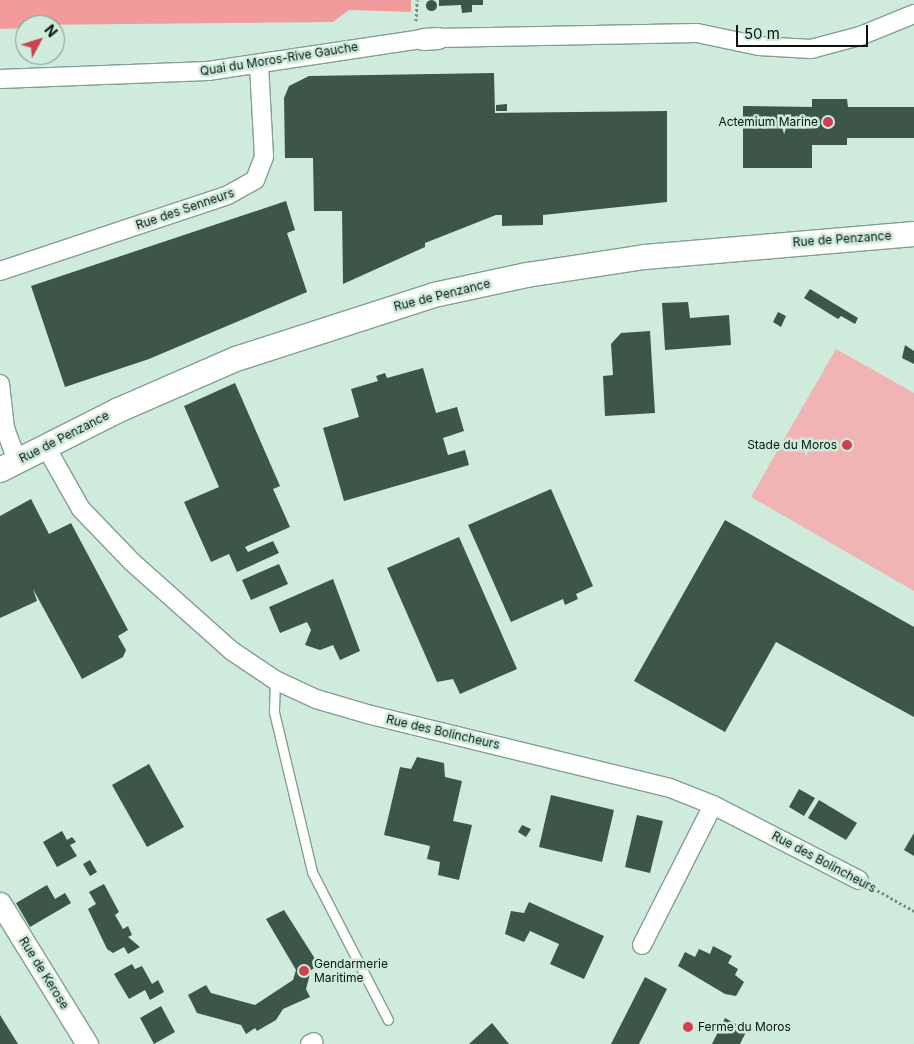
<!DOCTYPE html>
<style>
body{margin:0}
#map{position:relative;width:914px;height:1044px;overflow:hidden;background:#ceebdb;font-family:Inter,sans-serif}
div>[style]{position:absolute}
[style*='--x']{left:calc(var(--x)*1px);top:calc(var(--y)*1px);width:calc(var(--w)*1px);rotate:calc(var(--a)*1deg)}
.green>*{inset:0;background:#f1b4b4}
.water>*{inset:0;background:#f19b9d}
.building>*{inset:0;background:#3d5649}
.round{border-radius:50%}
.path>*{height:3px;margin-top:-1.5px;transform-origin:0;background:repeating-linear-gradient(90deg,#798e83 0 2.5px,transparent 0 5px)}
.roads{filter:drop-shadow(1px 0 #849f90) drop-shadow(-1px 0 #849f90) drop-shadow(0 1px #849f90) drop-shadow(0 -1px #849f90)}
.service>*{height:9px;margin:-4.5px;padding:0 4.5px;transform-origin:4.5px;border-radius:4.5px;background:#fff}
.minor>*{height:18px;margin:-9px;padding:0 9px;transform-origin:9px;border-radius:9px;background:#fff}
.tertiary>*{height:21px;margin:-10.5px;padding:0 10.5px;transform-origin:10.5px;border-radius:10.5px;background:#fff}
.secondary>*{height:24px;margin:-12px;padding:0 12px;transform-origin:12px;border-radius:12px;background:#fff}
.dots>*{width:14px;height:14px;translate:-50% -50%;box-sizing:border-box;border:2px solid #ceebdb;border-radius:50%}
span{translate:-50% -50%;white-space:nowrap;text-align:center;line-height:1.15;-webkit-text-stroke:5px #ceebdb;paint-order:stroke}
.street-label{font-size:12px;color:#09140e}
.poi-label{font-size:12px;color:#09140e}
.right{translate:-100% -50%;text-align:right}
.left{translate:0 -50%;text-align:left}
.north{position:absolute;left:15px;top:15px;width:50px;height:50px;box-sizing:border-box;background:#ceebdb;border:1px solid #7f9589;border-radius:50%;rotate:50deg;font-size:14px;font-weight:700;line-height:20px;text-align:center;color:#09140e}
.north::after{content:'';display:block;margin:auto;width:18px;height:22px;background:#d14051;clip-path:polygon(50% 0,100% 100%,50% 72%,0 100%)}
.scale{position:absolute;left:736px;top:25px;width:132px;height:22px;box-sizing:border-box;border:2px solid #09140e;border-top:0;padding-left:6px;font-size:15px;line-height:18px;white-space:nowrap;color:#09140e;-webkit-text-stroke:4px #ceebdb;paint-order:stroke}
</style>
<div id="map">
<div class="green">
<i style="clip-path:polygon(836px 349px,914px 393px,914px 591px,751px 497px)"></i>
</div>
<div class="water">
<i style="clip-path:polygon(0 0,411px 0,411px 12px,349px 10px,333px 22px,25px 25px,25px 28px,0 29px)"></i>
</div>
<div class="building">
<i class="round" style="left:425.5px;top:-0.5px;width:11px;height:11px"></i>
<i style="clip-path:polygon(439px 0,483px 0,483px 5px,472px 5px,472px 12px,462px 13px,461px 5px,439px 6px)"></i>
<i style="clip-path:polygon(494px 73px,495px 113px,667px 111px,667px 202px,543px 215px,543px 225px,502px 226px,502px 215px,496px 215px,425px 243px,425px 247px,343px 284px,342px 211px,314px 211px,313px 158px,285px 158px,284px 98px,289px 86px,309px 76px)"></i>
<i style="clip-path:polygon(812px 99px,847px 99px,848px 107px,914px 107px,914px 138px,847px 138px,847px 145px,812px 145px,812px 168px,743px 168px,743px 106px,812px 107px)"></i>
<i style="clip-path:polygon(507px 104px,507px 111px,496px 111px,496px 105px)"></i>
<i style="clip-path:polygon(286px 201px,295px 230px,287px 233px,307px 292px,149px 359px,65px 387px,31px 286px)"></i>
<i style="clip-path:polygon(810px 289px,858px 318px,855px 324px,841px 316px,838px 319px,804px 298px)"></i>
<i style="clip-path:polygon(688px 302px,690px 318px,729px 315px,731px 345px,665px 350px,662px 303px)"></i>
<i style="clip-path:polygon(778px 312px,786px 316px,781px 327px,773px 322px)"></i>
<i style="clip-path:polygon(650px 331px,655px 413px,605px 416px,603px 376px,613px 375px,611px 344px,621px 333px)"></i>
<i style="clip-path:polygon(905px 345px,914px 351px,914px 364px,902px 358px)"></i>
<i style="clip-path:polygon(423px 368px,436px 413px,457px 407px,464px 431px,443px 438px,448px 455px,465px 450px,469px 465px,344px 501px,323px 428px,359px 417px,351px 389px,378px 381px,376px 376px,385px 373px,387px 378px)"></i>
<i style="clip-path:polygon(235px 383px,280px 486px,273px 489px,290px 527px,245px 547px,248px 552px,273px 541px,279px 553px,237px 572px,229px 554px,211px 562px,184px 502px,219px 487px,184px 406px)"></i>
<i style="clip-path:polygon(551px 489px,593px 586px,576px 594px,578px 599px,565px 605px,563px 599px,511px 622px,468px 525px)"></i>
<i style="clip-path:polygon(31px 499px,49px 534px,71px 523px,128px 630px,118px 636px,126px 650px,123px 657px,82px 679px,33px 589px,37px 601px,0 618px,0 516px)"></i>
<i style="clip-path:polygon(725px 520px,914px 627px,914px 717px,776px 642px,725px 732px,634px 681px)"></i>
<i style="clip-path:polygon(459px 537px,517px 669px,460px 694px,453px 679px,437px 682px,387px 568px)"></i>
<i style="clip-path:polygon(279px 564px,288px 584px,251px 600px,242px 580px)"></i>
<i style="clip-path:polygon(333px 579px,360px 651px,340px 660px,333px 645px,320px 650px,305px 645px,311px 630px,307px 622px,280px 633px,269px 607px)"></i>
<i style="clip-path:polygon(417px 757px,444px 763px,445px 777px,462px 781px,453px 821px,472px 825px,459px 880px,438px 875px,440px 862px,427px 859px,430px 846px,384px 835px,400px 767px,411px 769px)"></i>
<i style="clip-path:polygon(149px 764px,184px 827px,147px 847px,112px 785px)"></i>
<i style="clip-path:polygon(799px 789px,815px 798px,804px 816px,789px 807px)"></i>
<i style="clip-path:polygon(551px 795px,614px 810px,602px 862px,539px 847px)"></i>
<i style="clip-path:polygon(819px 800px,857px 823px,846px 840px,808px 818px)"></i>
<i style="clip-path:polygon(637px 815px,663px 821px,650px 873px,625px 867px)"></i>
<i style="clip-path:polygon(522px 825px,531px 829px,526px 837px,518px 832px)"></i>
<i style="clip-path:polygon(62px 831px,67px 840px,72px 837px,76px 842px,70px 845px,77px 856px,57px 867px,43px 842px)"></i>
<i style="clip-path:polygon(914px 833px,914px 856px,904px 850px)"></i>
<i style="clip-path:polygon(90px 860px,97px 872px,90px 876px,83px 864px)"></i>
<i style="clip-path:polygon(104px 884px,119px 912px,115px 915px,123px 929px,128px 926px,132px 935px,128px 937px,140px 947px,128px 954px,124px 947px,113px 953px,107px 949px,88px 909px,96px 904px,89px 892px)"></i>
<i style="clip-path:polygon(47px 885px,55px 899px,65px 893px,71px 903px,30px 927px,16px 903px)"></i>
<i style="clip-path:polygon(529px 902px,604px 936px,584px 979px,550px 964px,559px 944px,530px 931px,524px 942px,505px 934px,511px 911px,524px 913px)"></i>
<i style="clip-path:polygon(284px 910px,319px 965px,311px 970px,306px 989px,310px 997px,283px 1009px,276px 1020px,257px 1031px,255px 1028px,246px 1034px,241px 1025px,197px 1013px,188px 995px,206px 985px,211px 993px,255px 1005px,293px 980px,296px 970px,266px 919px)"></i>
<i style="clip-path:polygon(713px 946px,732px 956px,728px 963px,738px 969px,735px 975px,744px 982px,736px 996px,725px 994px,678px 966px,685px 952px,695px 957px,699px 949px,710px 954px)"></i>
<i style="clip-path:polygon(132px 964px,135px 969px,142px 966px,152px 984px,158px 980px,164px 992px,150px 1000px,145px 990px,129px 999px,114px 974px)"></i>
<i style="clip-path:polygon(645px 977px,667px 989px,639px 1044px,611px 1044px)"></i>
<i style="clip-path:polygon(161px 1006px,175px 1032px,154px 1044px,140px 1018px)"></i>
<i style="clip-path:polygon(0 1015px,18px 1044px,0 1044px)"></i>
<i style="clip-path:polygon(725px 1018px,747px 1030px,740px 1044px,712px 1044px)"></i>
<i style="clip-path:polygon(492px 1023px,509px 1044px,469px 1044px)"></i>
</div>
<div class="path">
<i style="--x:416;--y:21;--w:21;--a:-87"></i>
<i style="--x:873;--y:888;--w:47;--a:29.3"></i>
</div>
<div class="roads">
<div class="service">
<i style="--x:275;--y:680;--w:32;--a:92"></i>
<i style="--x:274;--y:712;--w:164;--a:76.6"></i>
<i style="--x:312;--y:872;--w:166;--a:62.8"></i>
</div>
<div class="minor">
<i style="--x:438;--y:38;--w:259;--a:-1.1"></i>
<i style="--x:697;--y:33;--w:63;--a:11.8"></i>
<i style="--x:759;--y:46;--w:52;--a:3.3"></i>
<i style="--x:811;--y:49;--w:51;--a:-14.9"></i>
<i style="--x:860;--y:36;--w:58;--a:-22.2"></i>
<i style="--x:0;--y:79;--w:208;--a:-2.2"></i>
<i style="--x:208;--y:71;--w:217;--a:-8.5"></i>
<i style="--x:0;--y:271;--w:240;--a:-18.4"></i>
<i style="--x:228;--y:195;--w:31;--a:-29"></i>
<i style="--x:255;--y:180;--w:25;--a:-69"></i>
<i style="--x:264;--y:157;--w:93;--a:-93.1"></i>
<i style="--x:0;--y:384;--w:44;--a:83.5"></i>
<i style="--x:5;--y:428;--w:35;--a:70"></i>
<i style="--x:46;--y:447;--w:71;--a:60.6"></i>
<i style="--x:81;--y:509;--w:74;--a:46.1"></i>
<i style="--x:132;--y:562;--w:134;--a:41.7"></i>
<i style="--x:232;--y:651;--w:52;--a:34"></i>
<i style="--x:275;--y:680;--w:45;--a:24.9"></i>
<i style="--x:316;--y:699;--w:53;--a:16.4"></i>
<i style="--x:367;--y:714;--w:312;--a:13.7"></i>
<i style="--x:670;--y:788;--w:46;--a:21.6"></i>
<i style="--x:713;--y:805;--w:164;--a:27.2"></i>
<i style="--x:642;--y:945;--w:157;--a:-63.1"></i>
<i style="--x:310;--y:1044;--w:4;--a:-27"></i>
</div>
<div class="tertiary">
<i style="--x:423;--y:39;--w:15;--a:-4"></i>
<i style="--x:0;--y:903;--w:166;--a:58.3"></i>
</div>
<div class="secondary">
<i style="--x:0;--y:470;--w:133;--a:-26.8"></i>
<i style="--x:119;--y:410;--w:128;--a:-23.6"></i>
<i style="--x:236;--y:359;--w:208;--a:-17.9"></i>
<i style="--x:434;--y:295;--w:95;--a:-12.1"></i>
<i style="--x:527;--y:275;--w:119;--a:-8.7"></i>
<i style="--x:645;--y:257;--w:270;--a:-4.9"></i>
</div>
</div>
<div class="dots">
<i style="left:828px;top:122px;background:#d14051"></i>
<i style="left:847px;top:445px;background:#d14051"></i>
<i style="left:304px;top:971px;background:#d14051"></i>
<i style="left:688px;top:1027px;background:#d14051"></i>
</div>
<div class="street-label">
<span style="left:279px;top:59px;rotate:-9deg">Quai du Moros-Rive Gauche</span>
<span style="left:185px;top:209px;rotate:-19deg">Rue des Senneurs</span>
<span style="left:842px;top:239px;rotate:-4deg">Rue de Penzance</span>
<span style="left:442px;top:295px;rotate:-14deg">Rue de Penzance</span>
<span style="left:64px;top:437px;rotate:-27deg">Rue de Penzance</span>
<span style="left:443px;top:732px;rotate:13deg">Rue des Bolincheurs</span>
<span style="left:824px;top:862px;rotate:28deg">Rue des Bolincheurs</span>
<span style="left:44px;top:973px;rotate:58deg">Rue de Kerose</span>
</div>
<div class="poi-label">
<span class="right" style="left:818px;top:122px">Actemium Marine</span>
<span class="right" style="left:837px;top:445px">Stade du Moros</span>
<span class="left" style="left:314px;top:971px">Gendarmerie<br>Maritime</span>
<span class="left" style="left:698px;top:1027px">Ferme du Moros</span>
</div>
<div class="north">N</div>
<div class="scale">50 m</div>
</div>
